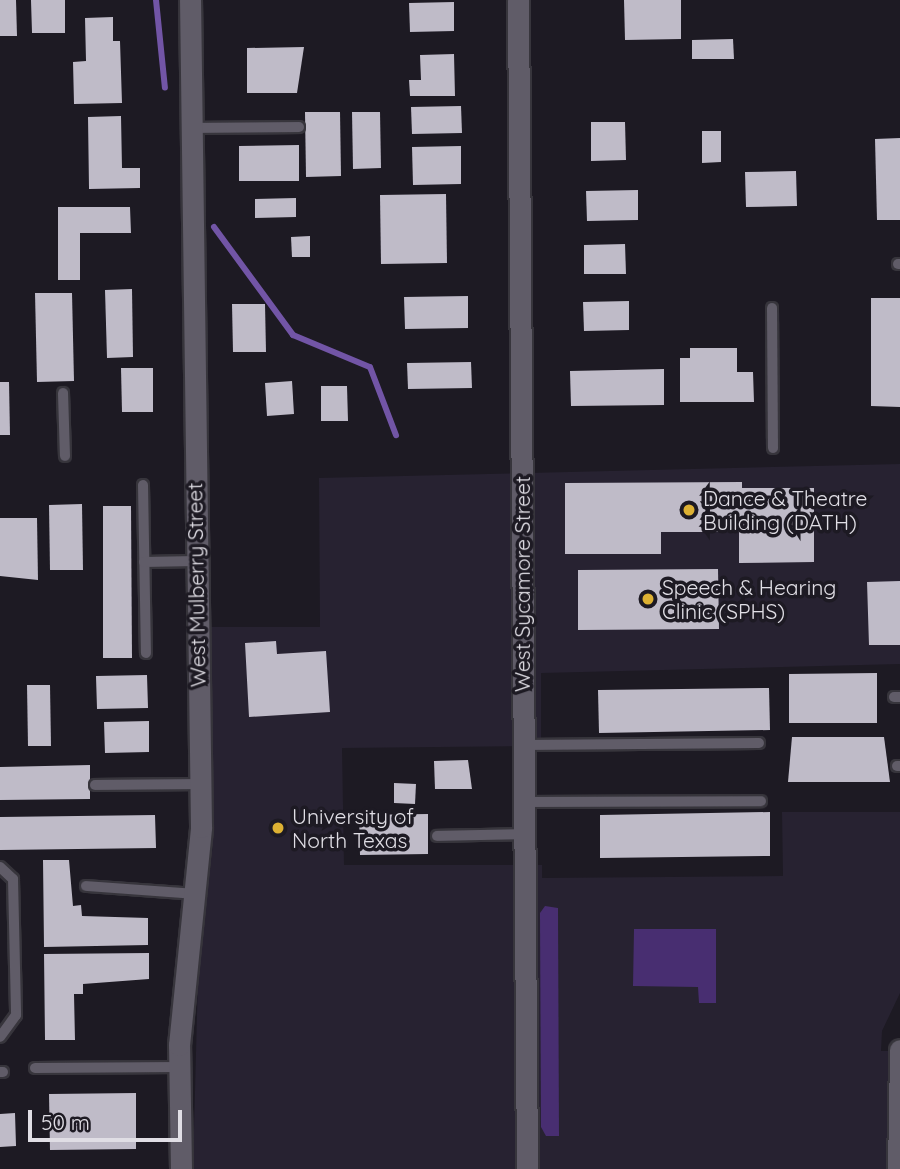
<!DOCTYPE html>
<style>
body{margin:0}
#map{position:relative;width:900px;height:1169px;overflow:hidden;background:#1d1a23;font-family:Quicksand,sans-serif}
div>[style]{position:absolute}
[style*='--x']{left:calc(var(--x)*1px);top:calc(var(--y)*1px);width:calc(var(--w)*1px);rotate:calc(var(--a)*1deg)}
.built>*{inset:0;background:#272231}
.green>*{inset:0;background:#482e71}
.stream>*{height:6px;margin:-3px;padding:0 3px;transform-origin:3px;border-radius:3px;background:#7255a6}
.building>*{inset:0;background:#bfbbc8}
.roads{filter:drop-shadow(2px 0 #37353c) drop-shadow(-2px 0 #37353c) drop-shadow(0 2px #37353c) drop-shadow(0 -2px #37353c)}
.lane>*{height:10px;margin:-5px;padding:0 5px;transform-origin:5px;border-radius:5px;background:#605c68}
.street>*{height:21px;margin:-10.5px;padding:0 10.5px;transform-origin:10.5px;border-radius:10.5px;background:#605c68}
.dots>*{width:19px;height:19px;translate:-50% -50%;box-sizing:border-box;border:4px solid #1d1a23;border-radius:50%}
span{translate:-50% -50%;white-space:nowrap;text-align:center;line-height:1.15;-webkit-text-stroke:7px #1d1a23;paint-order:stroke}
.poi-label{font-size:21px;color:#e0dee5}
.left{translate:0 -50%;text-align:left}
.street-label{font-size:21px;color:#e0dee5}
.scale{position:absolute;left:28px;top:1110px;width:154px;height:32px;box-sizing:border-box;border:4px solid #e0dee5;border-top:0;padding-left:9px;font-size:21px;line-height:24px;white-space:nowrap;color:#e0dee5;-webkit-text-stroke:5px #1d1a23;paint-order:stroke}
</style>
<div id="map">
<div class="built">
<i style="clip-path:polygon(900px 464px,900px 664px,541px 673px,541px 746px,342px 748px,344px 865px,542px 865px,542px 878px,783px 876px,782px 812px,900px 812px,900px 993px,882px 1031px,881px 1051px,900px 1051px,900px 1169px,193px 1169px,198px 976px,213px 843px,211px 627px,320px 627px,319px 478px)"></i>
</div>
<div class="green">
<i style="clip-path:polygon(545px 906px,558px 908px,559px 1136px,546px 1136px,541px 1127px,540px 913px)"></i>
<i style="clip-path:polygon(634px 929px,716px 929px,716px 1003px,699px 1003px,698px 987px,633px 986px)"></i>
</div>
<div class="stream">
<i style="--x:156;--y:0;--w:88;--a:84.2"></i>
<i style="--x:214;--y:227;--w:134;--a:53.8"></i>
<i style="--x:293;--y:335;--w:83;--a:22.6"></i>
<i style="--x:370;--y:367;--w:73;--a:69.1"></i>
</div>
<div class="building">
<i style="clip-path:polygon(0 0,16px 0,17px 36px,0 36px)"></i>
<i style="clip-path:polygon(31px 0,65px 0,65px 33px,32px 33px)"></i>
<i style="clip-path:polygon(624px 0,681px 0,681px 39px,625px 40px)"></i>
<i style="clip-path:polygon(454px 2px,454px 31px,410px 32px,409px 3px)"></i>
<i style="clip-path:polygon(113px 17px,113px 41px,120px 41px,122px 103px,74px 104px,73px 62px,86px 61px,85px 18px)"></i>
<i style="clip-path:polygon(733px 39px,734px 59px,692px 59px,692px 40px)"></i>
<i style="clip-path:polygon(304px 47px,297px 93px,247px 93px,247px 48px)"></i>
<i style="clip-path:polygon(454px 54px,455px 96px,410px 96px,409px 80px,421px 80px,420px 55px)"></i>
<i style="clip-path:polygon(461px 106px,462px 133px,412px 134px,411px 107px)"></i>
<i style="clip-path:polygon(305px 112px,340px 112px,341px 176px,306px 177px)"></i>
<i style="clip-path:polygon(352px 112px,380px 112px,381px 168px,353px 169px)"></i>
<i style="clip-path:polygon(121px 116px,122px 168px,140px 168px,140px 188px,89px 189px,88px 117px)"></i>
<i style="clip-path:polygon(591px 122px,625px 122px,626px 160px,591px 161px)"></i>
<i style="clip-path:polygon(702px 131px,721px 131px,721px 162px,702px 163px)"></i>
<i style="clip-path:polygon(900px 138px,900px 220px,877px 220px,875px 139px)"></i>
<i style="clip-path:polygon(299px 145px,299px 181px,239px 181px,239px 146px)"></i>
<i style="clip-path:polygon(461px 146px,461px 184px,413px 185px,412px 147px)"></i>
<i style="clip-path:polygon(796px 171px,797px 206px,746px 207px,745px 172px)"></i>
<i style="clip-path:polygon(638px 190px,638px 220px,587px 221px,586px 191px)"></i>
<i style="clip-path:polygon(446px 194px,447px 263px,381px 264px,380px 195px)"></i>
<i style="clip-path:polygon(296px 198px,296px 217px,255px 218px,255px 199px)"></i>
<i style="clip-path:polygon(58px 207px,130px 207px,131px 233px,80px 233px,80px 280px,58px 280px)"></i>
<i style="clip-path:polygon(310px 236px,310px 257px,292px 257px,291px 237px)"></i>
<i style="clip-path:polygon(625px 244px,626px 274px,584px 274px,584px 245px)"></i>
<i style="clip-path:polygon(132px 289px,133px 357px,107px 358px,105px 290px)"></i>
<i style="clip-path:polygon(35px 293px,72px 293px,74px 381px,37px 382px)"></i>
<i style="clip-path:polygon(468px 296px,468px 328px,405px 329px,404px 297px)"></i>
<i style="clip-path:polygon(871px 298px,900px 298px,900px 407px,871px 406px)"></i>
<i style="clip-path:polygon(629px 301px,629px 330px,584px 331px,583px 302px)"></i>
<i style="clip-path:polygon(232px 304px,265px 304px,266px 352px,233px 352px)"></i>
<i style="clip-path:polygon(690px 348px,737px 348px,737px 372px,753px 372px,754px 402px,680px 402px,680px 358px,690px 358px)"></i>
<i style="clip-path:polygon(471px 362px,472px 388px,408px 389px,407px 363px)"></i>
<i style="clip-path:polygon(121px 368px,153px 368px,153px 412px,122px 412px)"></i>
<i style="clip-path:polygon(664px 369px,664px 405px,571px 406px,570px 371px)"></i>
<i style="clip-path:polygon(292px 381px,294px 414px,267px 416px,265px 383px)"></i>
<i style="clip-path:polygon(0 382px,9px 382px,10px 435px,0 435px)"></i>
<i style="clip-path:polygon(321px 386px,347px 386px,348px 421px,321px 421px)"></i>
<i style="clip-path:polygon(742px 482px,742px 488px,814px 488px,814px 562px,739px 563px,739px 532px,661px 532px,661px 554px,565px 554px,565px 483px)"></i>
<i style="clip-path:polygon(82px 504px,83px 570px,50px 570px,49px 505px)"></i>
<i style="clip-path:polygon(103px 506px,131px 506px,132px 658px,103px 658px)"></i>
<i style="clip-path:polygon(0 518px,37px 518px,38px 580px,0 576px)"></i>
<i style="clip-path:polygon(718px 569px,719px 629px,578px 630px,578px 570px)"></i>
<i style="clip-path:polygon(900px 581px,900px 645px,869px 645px,867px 582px)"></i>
<i style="clip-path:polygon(276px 641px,277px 654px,326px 651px,330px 712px,249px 717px,245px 643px)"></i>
<i style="clip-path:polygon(877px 673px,877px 723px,789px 723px,789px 674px)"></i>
<i style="clip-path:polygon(147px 675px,148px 708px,97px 709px,96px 676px)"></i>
<i style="clip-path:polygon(27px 685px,50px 685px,51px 746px,28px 746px)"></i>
<i style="clip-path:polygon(769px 688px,770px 730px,599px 733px,598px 690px)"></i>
<i style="clip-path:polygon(149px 721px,149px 752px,105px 753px,104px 722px)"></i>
<i style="clip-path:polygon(792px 737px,884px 737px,890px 782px,788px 782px)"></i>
<i style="clip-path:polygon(468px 760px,472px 789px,435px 789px,434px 761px)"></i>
<i style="clip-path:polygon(90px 765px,90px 799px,0 800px,0 767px)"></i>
<i style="clip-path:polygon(394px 783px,416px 784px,415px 804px,394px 803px)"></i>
<i style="clip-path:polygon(770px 812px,770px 856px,600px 858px,600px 815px)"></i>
<i style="clip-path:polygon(428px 814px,428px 854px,360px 855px,359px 815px)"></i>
<i style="clip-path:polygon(155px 815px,156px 848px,0 850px,0 817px)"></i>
<i style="clip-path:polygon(43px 860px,69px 860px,73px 906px,81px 905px,82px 916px,148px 918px,148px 945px,44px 947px)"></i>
<i style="clip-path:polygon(149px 953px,149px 979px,83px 984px,83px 994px,74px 994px,75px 1040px,45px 1040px,44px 954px)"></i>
<i style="clip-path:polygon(136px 1093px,136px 1149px,50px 1150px,49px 1094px)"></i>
<i style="clip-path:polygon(15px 1113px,16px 1146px,0 1147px,0 1114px)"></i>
</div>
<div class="roads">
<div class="lane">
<i style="--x:191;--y:128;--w:108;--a:-0.5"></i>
<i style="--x:898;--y:264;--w:2;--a:0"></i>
<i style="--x:772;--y:308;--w:140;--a:89.6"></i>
<i style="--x:63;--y:393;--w:63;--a:88.2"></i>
<i style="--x:143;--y:485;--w:168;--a:89"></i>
<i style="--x:144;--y:562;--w:52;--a:-1.1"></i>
<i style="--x:894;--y:697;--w:6;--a:0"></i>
<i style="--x:524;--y:745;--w:235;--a:-0.5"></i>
<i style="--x:897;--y:766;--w:3;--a:0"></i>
<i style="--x:95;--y:785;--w:105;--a:-0.5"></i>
<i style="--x:524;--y:802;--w:237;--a:-0.2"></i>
<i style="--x:437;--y:836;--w:87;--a:-1.3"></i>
<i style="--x:0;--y:867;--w:18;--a:43"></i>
<i style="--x:13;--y:879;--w:136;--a:88.7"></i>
<i style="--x:16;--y:1015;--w:27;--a:126"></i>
<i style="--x:86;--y:886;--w:109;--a:4.2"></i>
<i style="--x:35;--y:1068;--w:144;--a:-0.4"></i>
<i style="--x:0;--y:1072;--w:3;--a:0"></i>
</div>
<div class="street">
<i style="--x:518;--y:0;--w:1169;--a:89.56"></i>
<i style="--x:181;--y:1169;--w:124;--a:-90.9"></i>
<i style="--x:179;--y:1045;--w:219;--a:-84.2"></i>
<i style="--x:201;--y:827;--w:827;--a:-90.76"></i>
<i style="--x:898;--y:1169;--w:119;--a:-89"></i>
</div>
</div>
<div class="dots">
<i style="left:689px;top:510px;background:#ddb133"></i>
<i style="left:648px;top:599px;background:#ddb133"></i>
<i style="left:278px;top:828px;background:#ddb133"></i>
</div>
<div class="poi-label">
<span class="left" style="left:703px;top:510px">Dance &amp; Theatre<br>Building (DATH)</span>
<span class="left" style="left:662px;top:599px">Speech &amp; Hearing<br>Clinic (SPHS)</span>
<span class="left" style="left:292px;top:828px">University of<br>North Texas</span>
</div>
<div class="street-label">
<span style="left:522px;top:584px;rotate:-90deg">West Sycamore Street</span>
<span style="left:196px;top:585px;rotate:-91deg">West Mulberry Street</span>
</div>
<div class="scale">50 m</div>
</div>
